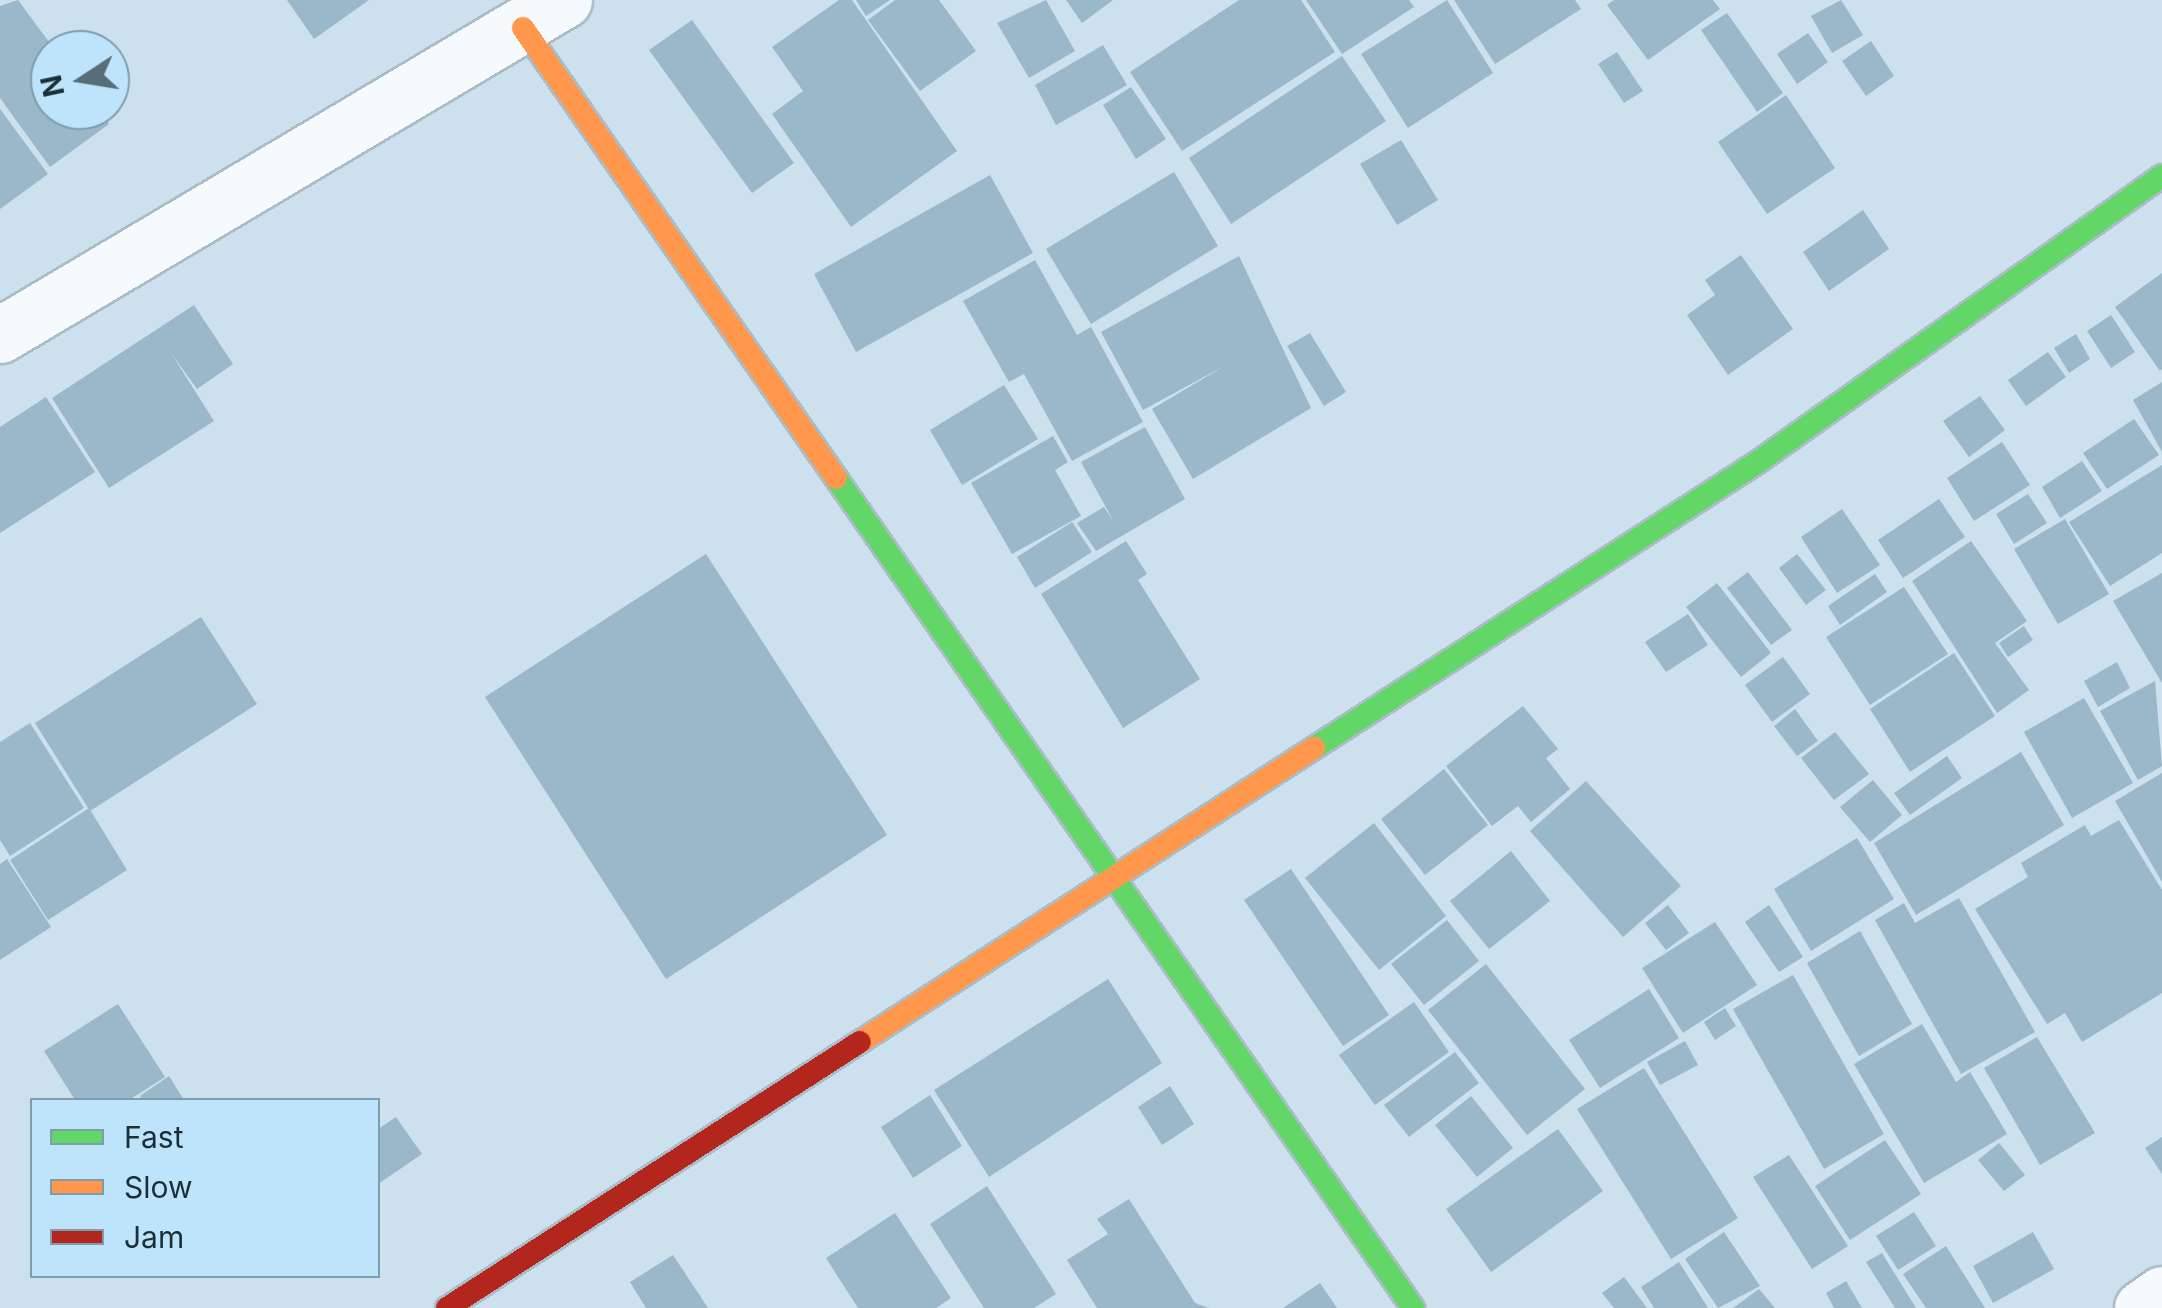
<!DOCTYPE html>
<style>
body{margin:0}
#map{position:relative;width:2162px;height:1308px;overflow:hidden;background:#cce0ed;font-family:Inter,sans-serif}
div>[style]{position:absolute}
[style*='--x']{left:calc(var(--x)*1px);top:calc(var(--y)*1px);width:calc(var(--w)*1px);rotate:calc(var(--a)*1deg)}
.building>*{inset:0;background:#9ab8c9}
.roads{filter:drop-shadow(2px 0 #aabcc6) drop-shadow(-2px 0 #aabcc6) drop-shadow(0 2px #aabcc6) drop-shadow(0 -2px #aabcc6)}
.street>*{height:55px;margin:-27.5px;padding:0 27.5px;transform-origin:27.5px;border-radius:27.5px;background:#f7fafc}
.fast>*{height:22px;margin:-11px;padding:0 11px;transform-origin:11px;border-radius:11px;background:#63d668}
.slow>*{height:22px;margin:-11px;padding:0 11px;transform-origin:11px;border-radius:11px;background:#ff974d}
.jam>*{height:22px;margin:-11px;padding:0 11px;transform-origin:11px;border-radius:11px;background:#b3261e}
span{translate:-50% -50%;white-space:nowrap;text-align:center;line-height:1.15;-webkit-text-stroke:10px #bee4fb;paint-order:stroke}
.legend{position:absolute;left:30px;top:1098px;width:350px;height:180px;box-sizing:border-box;background:#bee4fb;border:2px solid #7d9cad;margin:0;padding:12px 18px;list-style:none;font-size:30px;color:#1b2f39}
.legend li{display:flex;align-items:center;gap:20px;height:50px}
.legend b{width:50px;border:2px solid #7d9cad}
.north{position:absolute;left:30px;top:30px;width:100px;height:100px;box-sizing:border-box;background:#bee4fb;border:2px solid #7d9cad;border-radius:50%;rotate:258deg;font-size:28px;font-weight:700;line-height:40px;text-align:center;color:#1b2f39}
.north::after{content:'';display:block;margin:auto;width:35px;height:45px;background:#596d78;clip-path:polygon(50% 0,100% 100%,50% 72%,0 100%)}
</style>
<div id="map">
<div class="building">
<i style="clip-path:polygon(18px 0,55px 50px,50px 110px,99px 110px,109px 124px,50px 167px,0 98px,0 6px)"></i>
<i style="clip-path:polygon(287px 0,369px 0,314px 39px)"></i>
<i style="clip-path:polygon(839px 0,852px 0,957px 151px,851px 227px,772px 114px,803px 91px,772px 47px)"></i>
<i style="clip-path:polygon(856px 0,890px 0,866px 16px)"></i>
<i style="clip-path:polygon(895px 0,939px 0,976px 51px,920px 91px,868px 20px)"></i>
<i style="clip-path:polygon(1046px 0,1075px 51px,1029px 78px,997px 23px)"></i>
<i style="clip-path:polygon(1066px 0,1113px 0,1082px 23px)"></i>
<i style="clip-path:polygon(1239px 0,1301px 0,1335px 52px,1182px 151px,1130px 72px)"></i>
<i style="clip-path:polygon(1306px 0,1409px 0,1414px 7px,1342px 54px)"></i>
<i style="clip-path:polygon(1447px 0,1493px 73px,1408px 128px,1361px 54px)"></i>
<i style="clip-path:polygon(1454px 0,1575px 0,1581px 9px,1495px 64px)"></i>
<i style="clip-path:polygon(1614px 0,1713px 0,1720px 9px,1648px 60px,1607px 5px)"></i>
<i style="clip-path:polygon(1841px 0,1863px 35px,1832px 53px,1811px 16px)"></i>
<i style="clip-path:polygon(1727px 13px,1783px 93px,1757px 112px,1701px 30px)"></i>
<i style="clip-path:polygon(692px 20px,794px 163px,752px 193px,649px 50px)"></i>
<i style="clip-path:polygon(1808px 33px,1828px 62px,1797px 84px,1777px 54px)"></i>
<i style="clip-path:polygon(1871px 41px,1894px 76px,1866px 96px,1842px 61px)"></i>
<i style="clip-path:polygon(1103px 45px,1127px 85px,1056px 125px,1035px 85px)"></i>
<i style="clip-path:polygon(1617px 52px,1643px 91px,1624px 103px,1598px 64px)"></i>
<i style="clip-path:polygon(1342px 56px,1386px 121px,1231px 224px,1189px 158px)"></i>
<i style="clip-path:polygon(1131px 87px,1166px 139px,1136px 159px,1103px 105px)"></i>
<i style="clip-path:polygon(1786px 95px,1835px 168px,1767px 214px,1718px 142px)"></i>
<i style="clip-path:polygon(0 109px,48px 174px,0 209px)"></i>
<i style="clip-path:polygon(1401px 140px,1438px 200px,1397px 225px,1360px 164px)"></i>
<i style="clip-path:polygon(1174px 172px,1218px 246px,1091px 324px,1046px 249px)"></i>
<i style="clip-path:polygon(990px 175px,1033px 253px,856px 352px,814px 274px)"></i>
<i style="clip-path:polygon(1863px 210px,1889px 249px,1829px 291px,1803px 252px)"></i>
<i style="clip-path:polygon(1741px 255px,1793px 329px,1728px 375px,1687px 315px,1715px 295px,1705px 280px)"></i>
<i style="clip-path:polygon(1239px 256px,1311px 408px,1193px 479px,1152px 409px,1226px 365px,1143px 410px,1101px 332px)"></i>
<i style="clip-path:polygon(1035px 260px,1077px 335px,1091px 327px,1143px 422px,1072px 461px,1024px 374px,1009px 382px,963px 301px)"></i>
<i style="clip-path:polygon(2162px 273px,2162px 369px,2160px 371px,2115px 307px)"></i>
<i style="clip-path:polygon(194px 305px,233px 364px,197px 389px,171px 353px,214px 421px,109px 488px,52px 398px)"></i>
<i style="clip-path:polygon(2111px 315px,2135px 352px,2111px 368px,2087px 331px)"></i>
<i style="clip-path:polygon(1310px 333px,1346px 392px,1324px 406px,1287px 346px)"></i>
<i style="clip-path:polygon(2076px 334px,2090px 359px,2069px 373px,2054px 348px)"></i>
<i style="clip-path:polygon(2048px 352px,2066px 377px,2026px 406px,2008px 380px)"></i>
<i style="clip-path:polygon(2162px 382px,2162px 452px,2133px 400px)"></i>
<i style="clip-path:polygon(1004px 385px,1038px 439px,962px 485px,930px 430px)"></i>
<i style="clip-path:polygon(1980px 396px,2005px 430px,1969px 457px,1943px 421px)"></i>
<i style="clip-path:polygon(46px 397px,95px 472px,0 533px,0 427px)"></i>
<i style="clip-path:polygon(2134px 419px,2159px 455px,2107px 489px,2083px 453px)"></i>
<i style="clip-path:polygon(1145px 427px,1185px 499px,1096px 551px,1077px 523px,1104px 507px,1114px 522px,1081px 462px)"></i>
<i style="clip-path:polygon(1053px 436px,1068px 462px,1055px 470px,1081px 516px,1012px 554px,971px 483px)"></i>
<i style="clip-path:polygon(2002px 442px,2030px 485px,1974px 521px,1947px 478px)"></i>
<i style="clip-path:polygon(2082px 461px,2102px 491px,2060px 518px,2042px 487px)"></i>
<i style="clip-path:polygon(2162px 465px,2162px 553px,2110px 586px,2069px 522px)"></i>
<i style="clip-path:polygon(2028px 494px,2047px 523px,2014px 544px,1996px 514px)"></i>
<i style="clip-path:polygon(1939px 499px,1965px 537px,1903px 578px,1878px 540px)"></i>
<i style="clip-path:polygon(1842px 509px,1880px 565px,1837px 593px,1801px 537px)"></i>
<i style="clip-path:polygon(2065px 519px,2109px 594px,2058px 624px,2014px 549px)"></i>
<i style="clip-path:polygon(1072px 522px,1092px 552px,1035px 588px,1017px 557px)"></i>
<i style="clip-path:polygon(1126px 541px,1147px 574px,1138px 580px,1200px 679px,1123px 728px,1041px 594px)"></i>
<i style="clip-path:polygon(1971px 541px,2027px 621px,1995px 643px,2029px 690px,1997px 713px,1912px 581px)"></i>
<i style="clip-path:polygon(706px 554px,887px 835px,666px 979px,485px 697px)"></i>
<i style="clip-path:polygon(1797px 554px,1826px 590px,1806px 605px,1779px 568px)"></i>
<i style="clip-path:polygon(1748px 572px,1792px 630px,1771px 645px,1727px 588px)"></i>
<i style="clip-path:polygon(2162px 573px,2162px 683px,2113px 601px)"></i>
<i style="clip-path:polygon(1875px 574px,1887px 592px,1840px 625px,1828px 606px)"></i>
<i style="clip-path:polygon(1717px 583px,1771px 653px,1741px 677px,1686px 607px)"></i>
<i style="clip-path:polygon(1904px 587px,1948px 654px,1870px 705px,1826px 637px)"></i>
<i style="clip-path:polygon(1688px 614px,1708px 645px,1666px 672px,1645px 642px)"></i>
<i style="clip-path:polygon(201px 617px,257px 704px,90px 811px,35px 723px)"></i>
<i style="clip-path:polygon(2024px 626px,2033px 640px,2008px 657px,1999px 643px)"></i>
<i style="clip-path:polygon(1954px 653px,1995px 716px,1910px 772px,1870px 709px)"></i>
<i style="clip-path:polygon(1783px 657px,1810px 694px,1772px 722px,1745px 685px)"></i>
<i style="clip-path:polygon(2117px 662px,2130px 688px,2098px 707px,2084px 681px)"></i>
<i style="clip-path:polygon(2155px 681px,2162px 766px,2138px 780px,2100px 711px)"></i>
<i style="clip-path:polygon(2084px 698px,2133px 783px,2072px 818px,2024px 732px)"></i>
<i style="clip-path:polygon(1523px 706px,1558px 749px,1546px 758px,1570px 789px,1531px 822px,1518px 806px,1492px 826px,1446px 766px)"></i>
<i style="clip-path:polygon(1795px 709px,1818px 741px,1797px 756px,1774px 726px)"></i>
<i style="clip-path:polygon(30px 723px,84px 808px,10px 856px,0 840px,0 742px)"></i>
<i style="clip-path:polygon(1835px 732px,1869px 774px,1834px 800px,1801px 758px)"></i>
<i style="clip-path:polygon(2021px 752px,2064px 825px,1916px 915px,1874px 843px)"></i>
<i style="clip-path:polygon(1947px 756px,1962px 778px,1910px 815px,1894px 793px)"></i>
<i style="clip-path:polygon(1444px 769px,1488px 825px,1425px 875px,1381px 819px)"></i>
<i style="clip-path:polygon(2162px 773px,2162px 882px,2115px 801px)"></i>
<i style="clip-path:polygon(1873px 780px,1902px 815px,1870px 842px,1840px 807px)"></i>
<i style="clip-path:polygon(1586px 781px,1681px 886px,1623px 937px,1530px 831px)"></i>
<i style="clip-path:polygon(89px 808px,127px 870px,48px 920px,10px 860px)"></i>
<i style="clip-path:polygon(2119px 820px,2162px 890px,2162px 993px,2082px 1042px,2065px 1013px,2047px 1024px,1975px 909px,2028px 877px,2021px 863px,2085px 825px,2091px 836px)"></i>
<i style="clip-path:polygon(1374px 823px,1446px 916px,1379px 970px,1305px 878px)"></i>
<i style="clip-path:polygon(1857px 838px,1894px 899px,1811px 951px,1774px 889px)"></i>
<i style="clip-path:polygon(1511px 851px,1550px 901px,1489px 949px,1450px 901px)"></i>
<i style="clip-path:polygon(7px 859px,51px 927px,0 960px,0 864px)"></i>
<i style="clip-path:polygon(1291px 869px,1389px 1015px,1343px 1046px,1244px 900px)"></i>
<i style="clip-path:polygon(1959px 898px,2035px 1032px,1961px 1074px,1875px 920px,1904px 903px,1915px 923px)"></i>
<i style="clip-path:polygon(1668px 905px,1689px 933px,1666px 950px,1645px 923px)"></i>
<i style="clip-path:polygon(1769px 905px,1803px 957px,1779px 972px,1745px 922px)"></i>
<i style="clip-path:polygon(1447px 920px,1479px 961px,1424px 1005px,1391px 964px)"></i>
<i style="clip-path:polygon(1715px 922px,1757px 985px,1683px 1033px,1642px 968px)"></i>
<i style="clip-path:polygon(1860px 931px,1912px 1024px,1859px 1056px,1807px 963px)"></i>
<i style="clip-path:polygon(1486px 964px,1585px 1089px,1527px 1135px,1428px 1010px)"></i>
<i style="clip-path:polygon(1793px 975px,1884px 1134px,1824px 1169px,1733px 1009px)"></i>
<i style="clip-path:polygon(1108px 979px,1162px 1063px,989px 1177px,934px 1090px)"></i>
<i style="clip-path:polygon(1649px 989px,1679px 1038px,1600px 1088px,1569px 1040px)"></i>
<i style="clip-path:polygon(1414px 1002px,1449px 1052px,1375px 1105px,1339px 1055px)"></i>
<i style="clip-path:polygon(118px 1004px,165px 1077px,129px 1100px,75px 1100px,44px 1051px)"></i>
<i style="clip-path:polygon(1725px 1008px,1736px 1026px,1715px 1040px,1704px 1022px)"></i>
<i style="clip-path:polygon(1922px 1024px,1956px 1082px,1970px 1072px,2007px 1134px,1924px 1183px,1854px 1064px)"></i>
<i style="clip-path:polygon(2037px 1037px,2095px 1133px,2040px 1165px,1984px 1068px)"></i>
<i style="clip-path:polygon(1685px 1041px,1698px 1065px,1660px 1085px,1647px 1062px)"></i>
<i style="clip-path:polygon(1455px 1052px,1479px 1083px,1409px 1137px,1384px 1105px)"></i>
<i style="clip-path:polygon(1644px 1068px,1738px 1218px,1671px 1259px,1577px 1109px)"></i>
<i style="clip-path:polygon(169px 1076px,184px 1100px,143px 1100px,140px 1096px)"></i>
<i style="clip-path:polygon(1170px 1086px,1194px 1124px,1162px 1145px,1138px 1107px)"></i>
<i style="clip-path:polygon(930px 1095px,962px 1146px,913px 1178px,881px 1127px)"></i>
<i style="clip-path:polygon(1471px 1096px,1513px 1148px,1477px 1177px,1435px 1125px)"></i>
<i style="clip-path:polygon(396px 1117px,422px 1154px,378px 1184px,378px 1129px)"></i>
<i style="clip-path:polygon(1558px 1129px,1603px 1191px,1491px 1272px,1446px 1209px)"></i>
<i style="clip-path:polygon(2162px 1137px,2162px 1174px,2145px 1148px)"></i>
<i style="clip-path:polygon(1885px 1140px,1921px 1194px,1850px 1240px,1815px 1186px)"></i>
<i style="clip-path:polygon(1999px 1143px,2025px 1175px,2004px 1191px,1978px 1160px)"></i>
<i style="clip-path:polygon(1789px 1155px,1848px 1246px,1812px 1269px,1753px 1177px)"></i>
<i style="clip-path:polygon(987px 1186px,1056px 1294px,1034px 1308px,984px 1308px,930px 1224px)"></i>
<i style="clip-path:polygon(1129px 1199px,1195px 1303px,1209px 1308px,1097px 1308px,1067px 1260px,1108px 1234px,1097px 1219px)"></i>
<i style="clip-path:polygon(1914px 1212px,1936px 1246px,1898px 1270px,1876px 1236px)"></i>
<i style="clip-path:polygon(895px 1213px,951px 1298px,936px 1308px,858px 1308px,826px 1258px)"></i>
<i style="clip-path:polygon(1724px 1232px,1760px 1286px,1718px 1308px,1685px 1259px)"></i>
<i style="clip-path:polygon(2033px 1232px,2054px 1269px,1993px 1303px,1973px 1266px)"></i>
<i style="clip-path:polygon(1946px 1246px,1985px 1308px,1926px 1308px,1903px 1274px)"></i>
<i style="clip-path:polygon(1882px 1253px,1916px 1308px,1895px 1308px,1866px 1262px)"></i>
<i style="clip-path:polygon(673px 1255px,708px 1308px,646px 1308px,630px 1282px)"></i>
<i style="clip-path:polygon(1679px 1262px,1708px 1308px,1654px 1308px,1641px 1287px)"></i>
<i style="clip-path:polygon(1624px 1277px,1647px 1308px,1614px 1308px,1602px 1293px)"></i>
<i style="clip-path:polygon(1846px 1281px,1862px 1308px,1834px 1308px,1826px 1293px)"></i>
<i style="clip-path:polygon(1320px 1283px,1337px 1308px,1283px 1308px)"></i>
<i style="clip-path:polygon(1759px 1289px,1775px 1308px,1733px 1308px)"></i>
</div>
<div class="roads">
<div class="street">
<i style="--x:0;--y:335;--w:656;--a:-30.71"></i>
<i style="--x:2142;--y:1308;--w:24;--a:-35"></i>
</div>
<div class="fast">
<i style="--x:836;--y:478;--w:1011;--a:55.19"></i>
<i style="--x:1314;--y:748;--w:528;--a:-32.79"></i>
<i style="--x:1758;--y:462;--w:495;--a:-35.3"></i>
</div>
<div class="slow">
<i style="--x:523;--y:28;--w:548;--a:55.18"></i>
<i style="--x:860;--y:1042;--w:541;--a:-32.93"></i>
</div>
<div class="jam">
<i style="--x:447;--y:1308;--w:491;--a:-32.8"></i>
</div>
</div>
<ul class="legend">
<li><b style="height:12px;background:#63d668"></b>Fast</li>
<li><b style="height:12px;background:#ff974d"></b>Slow</li>
<li><b style="height:12px;background:#b3261e"></b>Jam</li>
</ul>
<div class="north">N</div>
</div>
